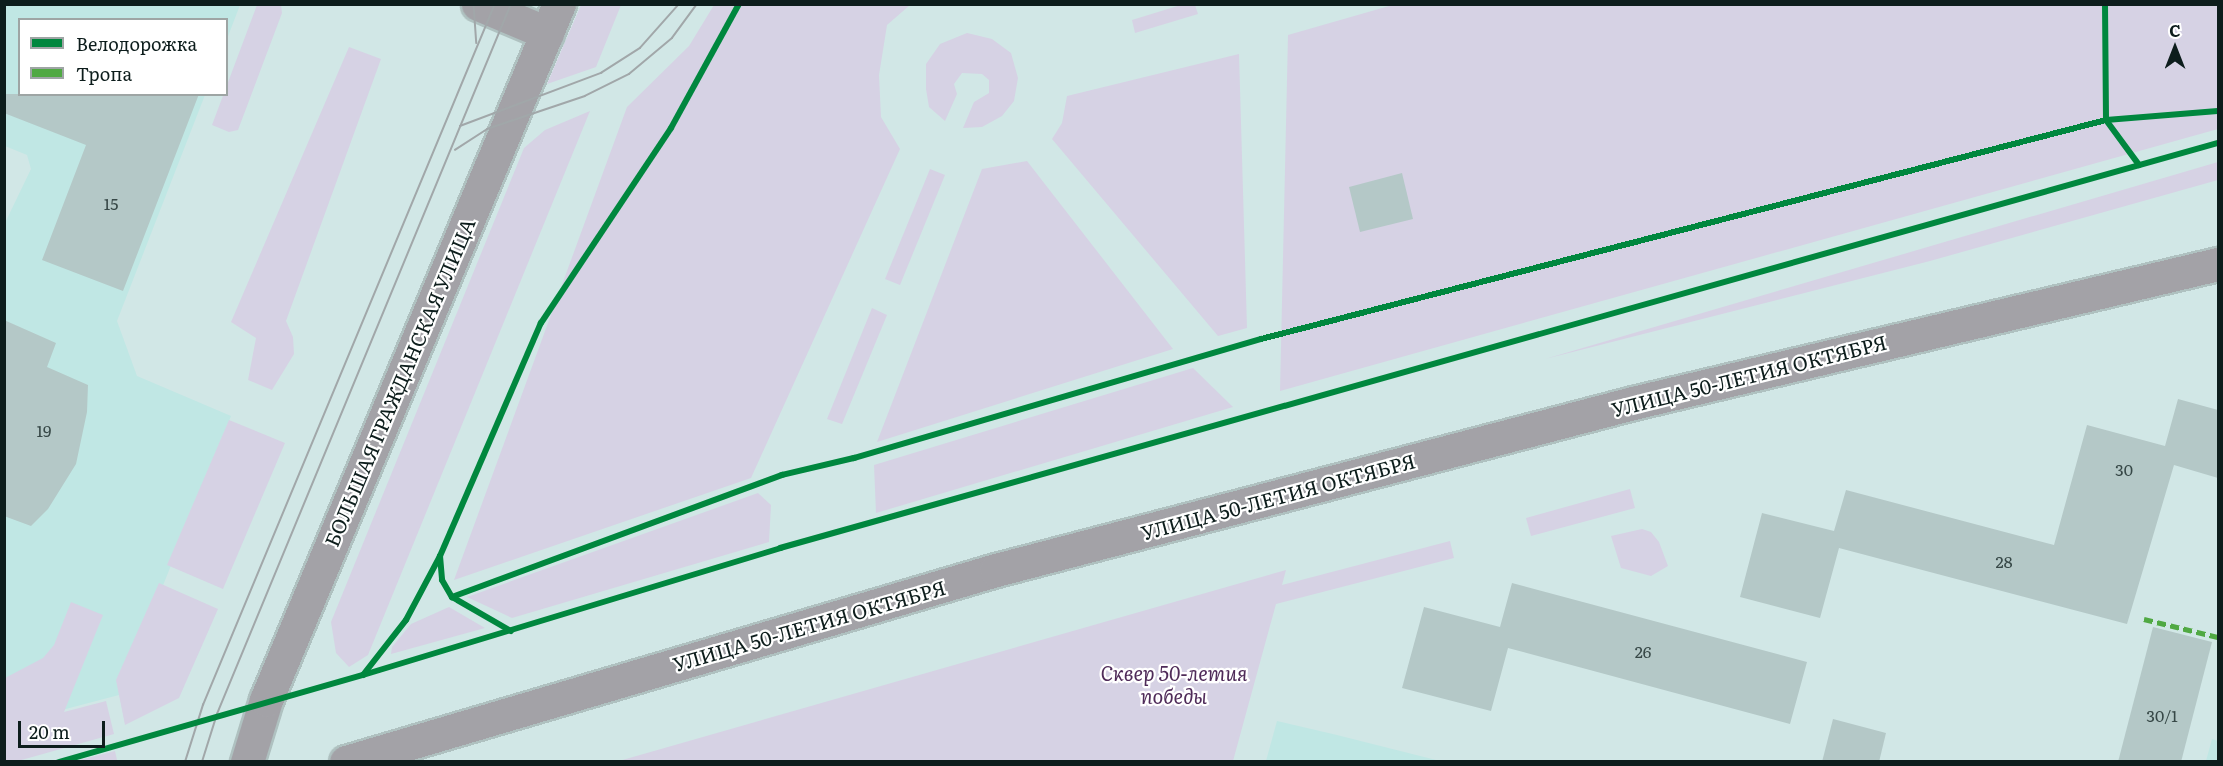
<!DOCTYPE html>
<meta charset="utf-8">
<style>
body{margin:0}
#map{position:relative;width:2223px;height:766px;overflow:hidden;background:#d1e7e6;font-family:Literata,serif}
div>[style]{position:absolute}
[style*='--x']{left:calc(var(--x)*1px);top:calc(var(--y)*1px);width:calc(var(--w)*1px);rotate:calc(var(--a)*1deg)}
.built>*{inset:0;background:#c0e7e4}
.green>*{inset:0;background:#d6d2e4}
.building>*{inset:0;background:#b4c8c7}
.roads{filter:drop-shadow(2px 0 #afc1c0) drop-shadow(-2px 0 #afc1c0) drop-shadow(0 2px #afc1c0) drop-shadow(0 -2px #afc1c0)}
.major>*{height:33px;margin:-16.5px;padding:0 16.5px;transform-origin:16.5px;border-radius:16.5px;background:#a3a2a7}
.tram>*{height:1.5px;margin:-0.75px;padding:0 0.75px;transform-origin:0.75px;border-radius:0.75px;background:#a1a7a9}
.quiet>*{height:4.5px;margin-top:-2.25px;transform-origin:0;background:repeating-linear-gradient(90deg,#50a943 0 9px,transparent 0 13.5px)}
.cycleway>*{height:6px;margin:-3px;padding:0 3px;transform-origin:3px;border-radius:3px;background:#00873e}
span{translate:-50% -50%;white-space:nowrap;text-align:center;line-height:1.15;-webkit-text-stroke:4.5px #fff;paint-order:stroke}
.number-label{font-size:16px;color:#374847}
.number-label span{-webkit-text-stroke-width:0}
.street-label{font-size:20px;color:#0d1d1c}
.park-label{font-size:20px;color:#4f2b59;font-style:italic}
.frame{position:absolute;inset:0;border:6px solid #0d1d1c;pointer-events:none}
.legend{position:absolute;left:18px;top:18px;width:210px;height:78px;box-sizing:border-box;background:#fff;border:2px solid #9ea5a4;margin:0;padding:8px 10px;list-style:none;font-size:18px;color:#0d1d1c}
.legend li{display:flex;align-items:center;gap:12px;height:30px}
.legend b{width:30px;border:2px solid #9ea5a4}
.north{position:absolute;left:2145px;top:18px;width:60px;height:60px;-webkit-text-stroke:4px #fff;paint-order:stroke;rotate:0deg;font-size:16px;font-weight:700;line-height:24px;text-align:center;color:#0d1d1c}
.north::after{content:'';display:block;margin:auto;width:21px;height:27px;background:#0d1d1c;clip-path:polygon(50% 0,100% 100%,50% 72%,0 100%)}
.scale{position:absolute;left:18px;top:721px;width:87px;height:27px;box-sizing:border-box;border:3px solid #0d1d1c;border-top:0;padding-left:8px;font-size:18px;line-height:21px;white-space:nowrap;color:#0d1d1c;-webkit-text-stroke:4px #fff;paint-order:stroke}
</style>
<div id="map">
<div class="built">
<i style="clip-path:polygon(5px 5px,240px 5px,227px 39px,226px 20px,20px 20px,20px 94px,205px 95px,117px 321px,137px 376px,231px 416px,119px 695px,5px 725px,4px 225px,31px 169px,27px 155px,5px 146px)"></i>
<i style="clip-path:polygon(1277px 721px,1337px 735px,1440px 761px,1266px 761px)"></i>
<i style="clip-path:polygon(2212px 739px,2218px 741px,2218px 761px,2206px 761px)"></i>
</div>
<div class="green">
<i style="clip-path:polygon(1184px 4px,1195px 5px,1198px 14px,1135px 33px,1132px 20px)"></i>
<i style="clip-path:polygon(1396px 4px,2218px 5px,2218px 129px,1280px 391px,1288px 35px)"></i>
<i style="clip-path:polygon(257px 5px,281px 5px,282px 13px,238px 130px,229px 132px,212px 125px)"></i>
<i style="clip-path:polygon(581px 5px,621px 5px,596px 67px,547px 84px)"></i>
<i style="clip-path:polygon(714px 5px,910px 5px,887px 25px,879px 75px,881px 117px,900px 149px,751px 478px,454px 580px,627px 107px,689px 46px)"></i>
<i style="clip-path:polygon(967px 33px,992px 39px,1011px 53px,1018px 78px,1014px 101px,1002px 116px,982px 127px,963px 128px,974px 102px,989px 93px,989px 80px,982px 74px,962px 73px,954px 84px,957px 94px,945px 121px,929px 107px,926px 89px,926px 64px,940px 44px)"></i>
<i style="clip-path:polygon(349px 47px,381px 59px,286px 321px,293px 337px,294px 354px,272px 390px,248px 380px,256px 338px,231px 322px)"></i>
<i style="clip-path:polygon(1239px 54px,1247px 328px,1218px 336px,1052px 139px,1062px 123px,1067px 96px)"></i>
<i style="clip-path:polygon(590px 111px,368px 655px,349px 667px,336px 653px,331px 622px,524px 148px,545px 130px)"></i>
<i style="clip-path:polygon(1027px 161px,1173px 349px,877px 442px,982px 169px)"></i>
<i style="clip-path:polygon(2218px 162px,2218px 180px,1930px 261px,1545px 359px)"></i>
<i style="clip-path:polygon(930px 169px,945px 175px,900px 285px,885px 279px)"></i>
<i style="clip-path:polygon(872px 308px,887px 315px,842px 424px,827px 419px)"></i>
<i style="clip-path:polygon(1193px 368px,1233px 407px,876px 513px,874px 465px)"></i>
<i style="clip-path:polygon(229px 420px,285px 443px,223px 589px,167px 565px)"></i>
<i style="clip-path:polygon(1630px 489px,1635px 508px,1531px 536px,1526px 518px)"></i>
<i style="clip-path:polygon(758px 493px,771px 505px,769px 542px,512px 618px,467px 597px)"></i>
<i style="clip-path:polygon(1642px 529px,1651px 532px,1659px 542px,1668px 566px,1651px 576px,1621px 568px,1611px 536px)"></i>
<i style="clip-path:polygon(1450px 541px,1454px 558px,1276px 604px,1233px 761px,619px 761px,1286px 570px,1282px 585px)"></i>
<i style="clip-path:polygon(159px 583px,218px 609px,179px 698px,125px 725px,116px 680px)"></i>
<i style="clip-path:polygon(71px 602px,103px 615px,64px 712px,106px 701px,114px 734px,18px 761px,5px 761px,5px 678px,43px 658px,54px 645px)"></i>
<i style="clip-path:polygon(449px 607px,485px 628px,391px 654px,392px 647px,411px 624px)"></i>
<i style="clip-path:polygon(115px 751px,117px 760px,114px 761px,76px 761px)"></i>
</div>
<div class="building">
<i style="clip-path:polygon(4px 94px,199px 94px,123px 291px,42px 260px,86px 145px,4px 113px)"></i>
<i style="clip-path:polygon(1402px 173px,1413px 219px,1360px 232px,1349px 187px)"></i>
<i style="clip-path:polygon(4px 320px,56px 343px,47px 367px,88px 385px,87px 412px,76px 464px,48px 509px,31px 526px,4px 516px)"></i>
<i style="clip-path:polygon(2178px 399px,2218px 410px,2218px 478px,2174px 465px,2127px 624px,1839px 548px,1820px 618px,1740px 597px,1762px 513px,1834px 531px,1846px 490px,2054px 545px,2087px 425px,2165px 446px)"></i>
<i style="clip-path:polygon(1512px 583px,1807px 662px,1790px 724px,1508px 648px,1491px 711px,1402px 688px,1424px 607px,1500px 627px)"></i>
<i style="clip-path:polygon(2153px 627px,2212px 642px,2181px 762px,2118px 762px)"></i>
<i style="clip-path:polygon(1833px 719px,1886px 733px,1879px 762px,1822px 762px)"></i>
</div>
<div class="roads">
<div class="major">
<i style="--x:478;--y:4;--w:75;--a:22.8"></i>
<i style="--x:247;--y:762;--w:65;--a:-73"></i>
<i style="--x:266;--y:700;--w:755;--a:-67.17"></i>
<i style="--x:346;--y:762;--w:678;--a:-16.46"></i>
<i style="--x:996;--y:570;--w:659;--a:-14.69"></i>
<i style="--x:1633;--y:403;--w:601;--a:-13.37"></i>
</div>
</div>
<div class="tram">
<i style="--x:474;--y:4;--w:39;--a:86"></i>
<i style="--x:460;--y:126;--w:151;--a:-20.6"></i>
<i style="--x:601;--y:73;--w:46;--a:-32.7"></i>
<i style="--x:640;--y:48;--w:59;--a:-48.4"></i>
<i style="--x:455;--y:150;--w:38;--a:-33"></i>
<i style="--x:487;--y:129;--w:103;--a:-18.6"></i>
<i style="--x:585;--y:96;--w:49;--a:-26.6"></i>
<i style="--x:629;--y:74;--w:56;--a:-39.9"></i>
<i style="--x:672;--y:38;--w:42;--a:-53.7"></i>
<i style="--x:185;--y:762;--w:60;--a:-72.5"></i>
<i style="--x:203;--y:705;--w:759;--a:-67.39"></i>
<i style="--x:202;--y:762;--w:50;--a:-72.6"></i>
<i style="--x:217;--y:714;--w:768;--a:-67.51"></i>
</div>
<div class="quiet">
<i style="--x:2144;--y:619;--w:76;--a:13.7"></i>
</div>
<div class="cycleway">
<i style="--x:2105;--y:4;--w:116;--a:89.5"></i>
<i style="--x:2106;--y:120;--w:56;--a:53.7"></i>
<i style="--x:440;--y:556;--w:24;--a:85"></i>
<i style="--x:442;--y:580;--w:20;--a:60"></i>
<i style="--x:452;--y:597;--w:68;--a:30"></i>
<i style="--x:452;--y:597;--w:352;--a:-20.3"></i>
<i style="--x:782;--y:475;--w:74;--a:-13.3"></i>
<i style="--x:854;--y:458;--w:424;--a:-16.3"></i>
<i style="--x:1261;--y:339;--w:873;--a:-14.53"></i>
<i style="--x:2106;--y:120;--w:112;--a:-4.6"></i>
<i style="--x:363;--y:675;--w:70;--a:-52"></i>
<i style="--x:406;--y:620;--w:72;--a:-62"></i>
<i style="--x:440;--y:556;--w:254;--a:-66.6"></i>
<i style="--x:541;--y:323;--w:234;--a:-56.3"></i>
<i style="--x:671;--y:128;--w:141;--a:-61.3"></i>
<i style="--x:59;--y:762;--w:316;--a:-16"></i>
<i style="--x:363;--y:675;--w:436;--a:-16.9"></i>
<i style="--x:780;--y:548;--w:1494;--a:-15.73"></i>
</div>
<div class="number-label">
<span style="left:111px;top:203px">15</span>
<span style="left:44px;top:430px">19</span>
<span style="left:2124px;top:469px">30</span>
<span style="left:2004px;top:561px">28</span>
<span style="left:1643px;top:651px">26</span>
<span style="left:2162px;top:715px">30/1</span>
</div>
<div class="street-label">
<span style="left:1749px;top:375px;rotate:-14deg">УЛИЦА 50-ЛЕТИЯ ОКТЯБРЯ</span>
<span style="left:399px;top:382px;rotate:-67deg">БОЛЬШАЯ ГРАЖДАНСКАЯ УЛИЦА</span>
<span style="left:1278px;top:496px;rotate:-15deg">УЛИЦА 50-ЛЕТИЯ ОКТЯБРЯ</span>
<span style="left:809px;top:625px;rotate:-16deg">УЛИЦА 50-ЛЕТИЯ ОКТЯБРЯ</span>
</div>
<div class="park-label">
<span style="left:1174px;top:684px">Сквер 50-летия<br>победы</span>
</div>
<div class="frame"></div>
<ul class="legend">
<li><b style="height:8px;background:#00873e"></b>Велодорожка</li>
<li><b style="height:8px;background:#50a943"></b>Тропа</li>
</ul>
<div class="north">С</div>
<div class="scale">20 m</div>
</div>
